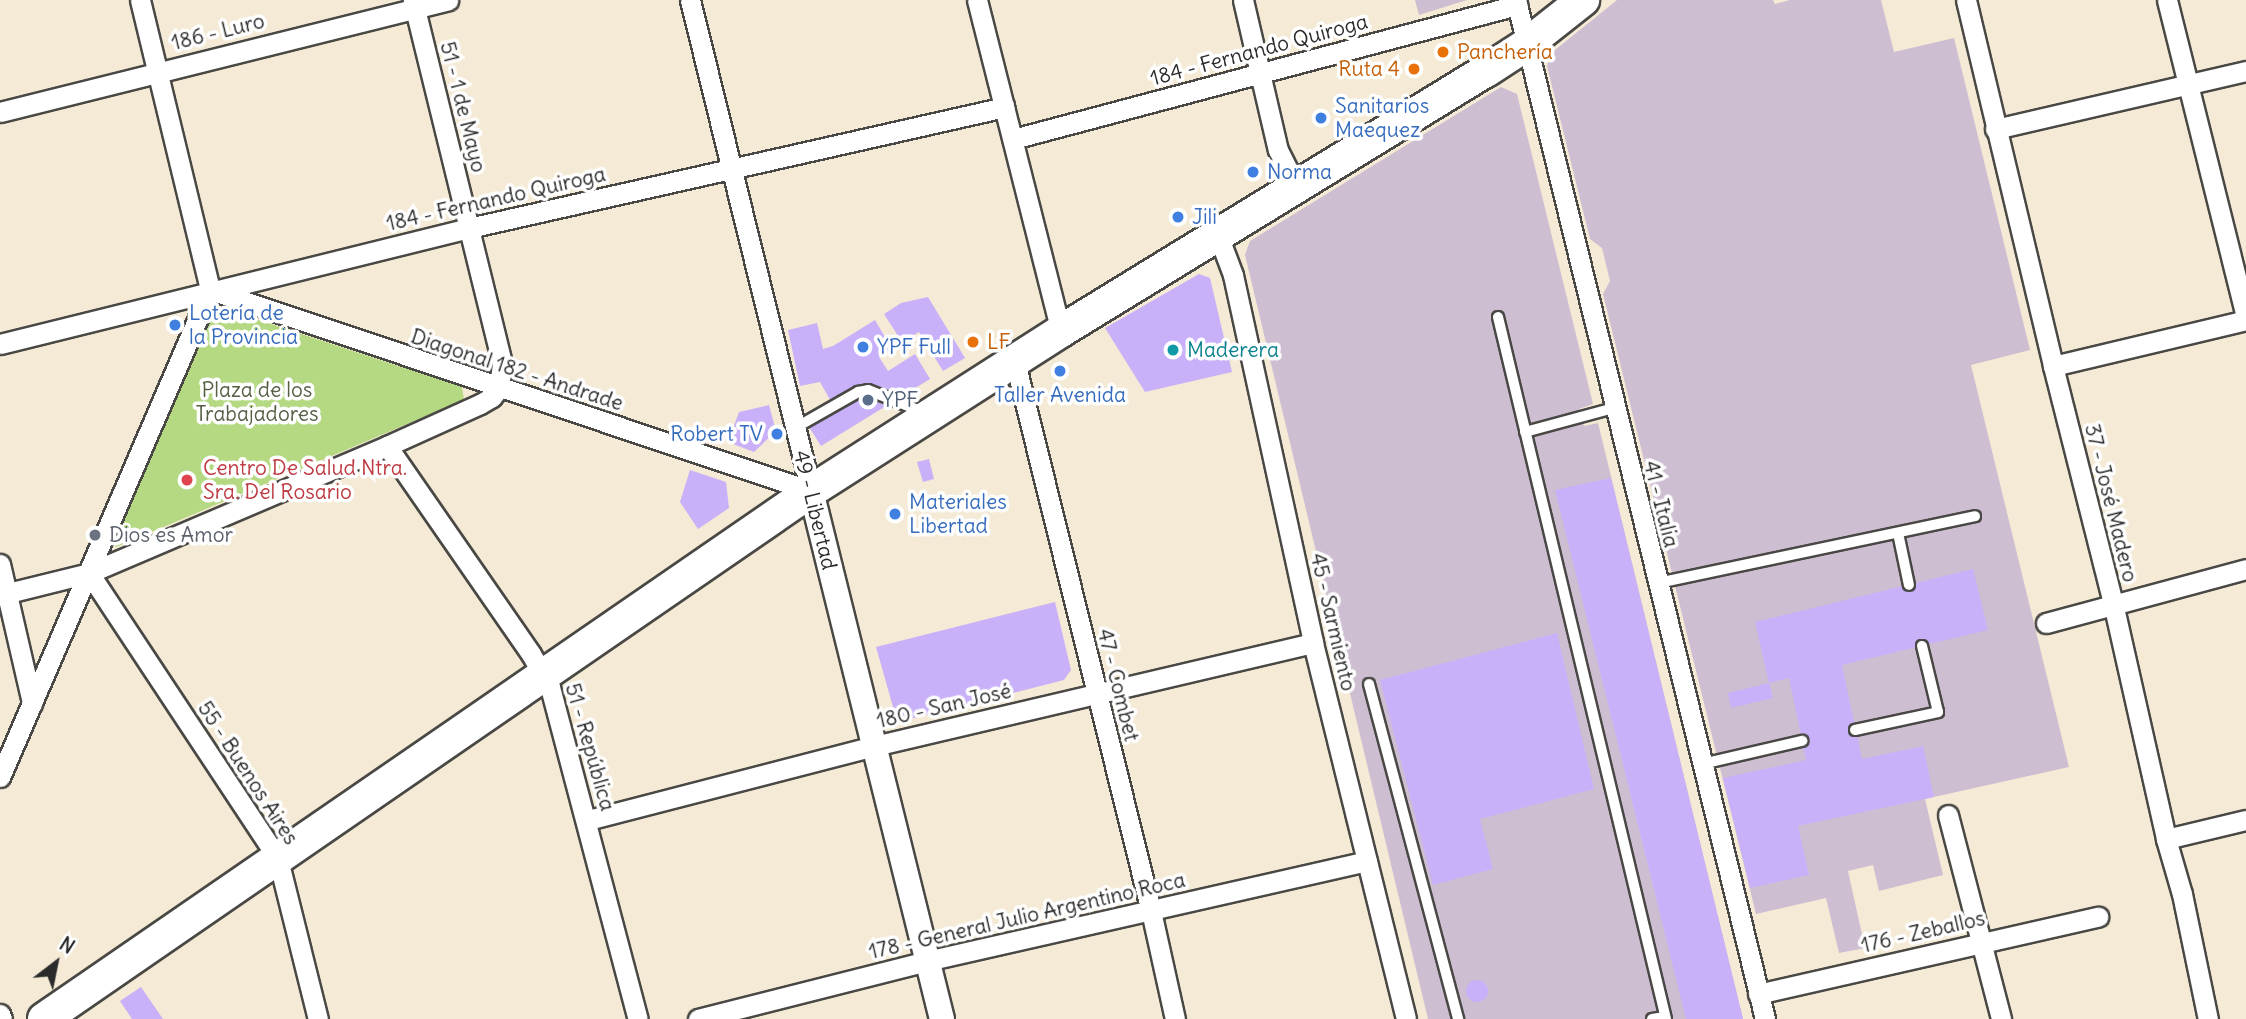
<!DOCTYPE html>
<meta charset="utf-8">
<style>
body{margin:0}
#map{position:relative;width:2246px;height:1019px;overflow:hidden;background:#f4ead5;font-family:Delius,sans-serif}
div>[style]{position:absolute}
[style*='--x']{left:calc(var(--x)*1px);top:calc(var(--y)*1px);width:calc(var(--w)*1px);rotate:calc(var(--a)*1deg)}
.industrial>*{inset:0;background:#cebed2}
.green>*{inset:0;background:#b4d982}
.building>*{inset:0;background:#c9b1f9}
.round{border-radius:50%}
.roads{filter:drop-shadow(2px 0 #494844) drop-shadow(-2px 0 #494844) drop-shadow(0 2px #494844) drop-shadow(0 -2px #494844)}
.service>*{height:10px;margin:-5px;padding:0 5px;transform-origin:5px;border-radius:5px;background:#fff}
.minor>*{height:19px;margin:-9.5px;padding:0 9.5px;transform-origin:9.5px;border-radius:9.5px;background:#fff}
.tertiary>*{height:24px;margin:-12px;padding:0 12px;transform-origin:12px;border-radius:12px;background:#fff}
.primary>*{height:32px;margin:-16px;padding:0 16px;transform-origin:16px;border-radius:16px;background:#fff}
.dots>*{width:19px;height:19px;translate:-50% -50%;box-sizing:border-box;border:4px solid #fff;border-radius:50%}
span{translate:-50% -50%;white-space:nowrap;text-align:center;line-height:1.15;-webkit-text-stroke:7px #fff;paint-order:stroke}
.street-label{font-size:21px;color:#2b2b2b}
.food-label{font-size:21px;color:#c56008}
.left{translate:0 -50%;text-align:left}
.right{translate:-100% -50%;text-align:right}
.shop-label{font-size:21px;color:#366cbe}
.culture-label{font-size:21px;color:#0d838f}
.park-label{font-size:21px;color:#545f45}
.service-label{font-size:21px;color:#4e5e75}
.health-label{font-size:21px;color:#be3a42}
.worship-label{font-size:21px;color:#5b616d}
.north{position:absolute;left:21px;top:928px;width:70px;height:70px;-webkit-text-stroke:5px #fff;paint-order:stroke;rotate:32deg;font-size:19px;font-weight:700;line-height:28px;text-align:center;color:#2b2b2b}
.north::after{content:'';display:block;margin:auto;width:24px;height:32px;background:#2b2b2b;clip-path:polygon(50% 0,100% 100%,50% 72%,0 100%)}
</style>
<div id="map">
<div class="industrial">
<i style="clip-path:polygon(1415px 0,1467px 0,1419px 15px)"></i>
<i style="clip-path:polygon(1617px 0,1773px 0,1775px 4px,1790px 0,1881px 0,1894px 52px,1954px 38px,2030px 350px,1971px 365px,2069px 767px,1925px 799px,1943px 875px,1879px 891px,1873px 865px,1848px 871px,1865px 948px,1839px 953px,1826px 898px,1756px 914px,1603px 294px,1610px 281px,1602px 248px,1590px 239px,1547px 66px,1550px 54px)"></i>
<i style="clip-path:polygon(1501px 87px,1517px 94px,1593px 404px,1579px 409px,1584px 426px,1598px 423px,1743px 1019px,1428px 1019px,1245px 255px,1250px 241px)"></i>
</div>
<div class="green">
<i style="clip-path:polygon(226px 309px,462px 387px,464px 400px,116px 547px,110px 540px,211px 315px)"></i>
</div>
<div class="building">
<i style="clip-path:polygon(1199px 274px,1210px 278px,1232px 372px,1145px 392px,1105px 328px)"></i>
<i style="clip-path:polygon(928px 297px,965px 358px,943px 371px,919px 332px,902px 342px,884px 314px,901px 303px)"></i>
<i style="clip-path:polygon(875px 320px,892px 349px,879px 357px,888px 371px,915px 354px,930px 379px,821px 446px,806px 422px,833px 405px,820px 382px,800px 386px,788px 330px,817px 323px,823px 349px,833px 346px)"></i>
<i style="clip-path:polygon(769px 405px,776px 431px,754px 452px,728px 442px,739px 412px)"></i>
<i style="clip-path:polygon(929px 459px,934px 479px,923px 482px,917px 462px)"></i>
<i style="clip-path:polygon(690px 470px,726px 482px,729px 508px,698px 529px,680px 502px)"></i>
<i style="clip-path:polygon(1611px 478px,1743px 1019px,1686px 1019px,1555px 490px)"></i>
<i style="clip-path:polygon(1973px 569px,1988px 630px,1842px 665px,1862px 759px,1923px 746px,1934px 797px,1798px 826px,1809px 875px,1750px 888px,1723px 778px,1806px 760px,1789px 678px,1769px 683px,1755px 622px)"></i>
<i style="clip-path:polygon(1055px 602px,1071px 670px,1064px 680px,906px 720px,895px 714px,876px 647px)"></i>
<i style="clip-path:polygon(1557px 633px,1594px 789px,1480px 819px,1493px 869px,1433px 885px,1380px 680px)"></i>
<i style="clip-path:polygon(1769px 683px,1773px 698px,1731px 708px,1728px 693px)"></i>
<i class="round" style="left:1466px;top:980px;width:22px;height:22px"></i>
<i style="clip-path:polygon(141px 987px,163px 1019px,132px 1019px,120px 1001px)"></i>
</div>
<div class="roads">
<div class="service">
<i style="--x:1498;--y:317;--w:722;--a:76.54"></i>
<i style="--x:795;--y:428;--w:73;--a:-29.7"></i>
<i style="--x:858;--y:392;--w:10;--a:-11"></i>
<i style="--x:868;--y:390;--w:59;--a:21.8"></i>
<i style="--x:1525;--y:432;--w:92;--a:-15.1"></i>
<i style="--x:1898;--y:533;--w:53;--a:78.1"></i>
<i style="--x:1658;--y:583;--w:324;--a:-11.9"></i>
<i style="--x:1369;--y:684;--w:347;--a:75.1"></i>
<i style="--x:1855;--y:730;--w:85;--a:-12.2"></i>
<i style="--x:1938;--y:712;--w:68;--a:-103.6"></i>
<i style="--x:1702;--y:764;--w:103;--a:-13"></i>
<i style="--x:1652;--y:1019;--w:13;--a:-9"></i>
</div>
<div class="minor">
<i style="--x:140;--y:0;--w:298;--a:76.4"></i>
<i style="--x:690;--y:0;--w:506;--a:76.16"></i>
<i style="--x:977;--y:0;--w:341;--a:75.8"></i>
<i style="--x:1243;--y:0;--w:154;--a:76.9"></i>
<i style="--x:1278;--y:150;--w:40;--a:63.4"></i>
<i style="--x:1516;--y:0;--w:1049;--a:76.27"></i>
<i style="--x:1966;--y:0;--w:376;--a:76.6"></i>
<i style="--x:2053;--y:366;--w:244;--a:75.8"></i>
<i style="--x:2113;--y:603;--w:242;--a:77.3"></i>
<i style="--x:2166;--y:839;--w:57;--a:73.8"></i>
<i style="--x:2182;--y:894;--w:128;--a:78.3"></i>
<i style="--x:2167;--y:0;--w:328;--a:76"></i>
<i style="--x:0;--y:112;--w:462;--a:-14"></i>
<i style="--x:1995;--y:129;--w:258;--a:-13"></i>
<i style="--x:1013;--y:139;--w:522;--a:-14.89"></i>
<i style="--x:1218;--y:235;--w:43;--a:69.4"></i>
<i style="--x:1233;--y:275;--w:377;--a:77.7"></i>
<i style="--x:1313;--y:643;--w:387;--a:76.1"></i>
<i style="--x:211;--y:290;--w:633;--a:18.52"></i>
<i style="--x:0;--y:344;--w:483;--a:-13.9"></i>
<i style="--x:469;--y:228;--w:549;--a:-12.72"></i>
<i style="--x:1015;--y:362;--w:566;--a:76.09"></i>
<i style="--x:1151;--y:911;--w:111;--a:77.5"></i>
<i style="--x:2053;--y:366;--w:198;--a:-13.4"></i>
<i style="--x:387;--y:446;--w:253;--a:55.3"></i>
<i style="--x:531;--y:654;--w:38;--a:60"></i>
<i style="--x:550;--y:687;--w:343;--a:75.2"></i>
<i style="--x:0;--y:564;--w:143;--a:77"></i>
<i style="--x:89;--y:573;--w:343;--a:56.5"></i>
<i style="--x:278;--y:859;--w:165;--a:76"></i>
<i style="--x:0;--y:595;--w:92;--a:-13.9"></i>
<i style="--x:89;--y:573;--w:324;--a:-23.1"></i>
<i style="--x:387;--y:446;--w:102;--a:-24.3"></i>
<i style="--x:480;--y:404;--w:14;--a:-30"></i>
<i style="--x:492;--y:397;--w:11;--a:-52"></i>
<i style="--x:499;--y:388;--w:25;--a:-83"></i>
<i style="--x:502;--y:363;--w:374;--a:-103.8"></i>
<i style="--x:2046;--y:623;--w:207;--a:-15.1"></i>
<i style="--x:0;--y:777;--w:530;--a:-66.67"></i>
<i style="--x:1948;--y:815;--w:211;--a:75.4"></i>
<i style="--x:588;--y:820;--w:295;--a:-14.5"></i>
<i style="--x:874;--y:746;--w:451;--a:-13.2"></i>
<i style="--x:2166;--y:839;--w:82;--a:-13.4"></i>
<i style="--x:1758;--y:994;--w:349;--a:-12.8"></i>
<i style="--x:0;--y:1014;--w:5;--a:68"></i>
<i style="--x:698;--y:1019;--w:236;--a:-14.2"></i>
<i style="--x:927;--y:961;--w:451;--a:-12.8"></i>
</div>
<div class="tertiary">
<i style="--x:811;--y:491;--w:544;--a:76.07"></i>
</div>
<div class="primary">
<i style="--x:44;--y:1019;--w:931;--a:-34.54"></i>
<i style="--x:811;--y:491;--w:297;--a:-32.6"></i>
<i style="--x:1061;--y:331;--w:498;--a:-31.5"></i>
<i style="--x:1486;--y:71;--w:48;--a:-33"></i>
<i style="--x:1526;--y:45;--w:73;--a:-38.3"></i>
</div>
</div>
<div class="dots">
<i style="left:1443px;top:52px;background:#e8710a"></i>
<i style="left:1414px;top:69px;background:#e8710a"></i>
<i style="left:1321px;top:118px;background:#3f7fe0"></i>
<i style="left:1253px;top:172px;background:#3f7fe0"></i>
<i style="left:1178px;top:217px;background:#3f7fe0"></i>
<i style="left:175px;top:325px;background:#3f7fe0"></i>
<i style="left:973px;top:342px;background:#e8710a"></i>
<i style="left:863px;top:347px;background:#3f7fe0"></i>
<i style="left:1173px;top:350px;background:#0f9aa8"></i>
<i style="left:1060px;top:371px;background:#3f7fe0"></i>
<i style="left:868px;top:400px;background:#5c6f8a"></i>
<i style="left:777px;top:434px;background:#3f7fe0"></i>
<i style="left:187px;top:480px;background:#e0444e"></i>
<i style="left:895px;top:514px;background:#3f7fe0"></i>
<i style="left:95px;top:535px;background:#6b7280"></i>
</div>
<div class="street-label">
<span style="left:218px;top:32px;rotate:-14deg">186 - Luro</span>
<span style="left:1259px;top:50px;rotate:-15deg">184 - Fernando Quiroga</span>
<span style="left:463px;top:107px;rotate:76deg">51 - 1 de Mayo</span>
<span style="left:496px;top:199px;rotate:-13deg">184 - Fernando Quiroga</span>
<span style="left:517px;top:370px;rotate:18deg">Diagonal 182 - Andrade</span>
<span style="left:2111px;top:503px;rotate:76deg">37 - José Madero</span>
<span style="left:1661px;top:504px;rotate:76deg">41 - Italia</span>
<span style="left:815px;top:510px;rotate:76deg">49 - Libertad</span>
<span style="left:1333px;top:622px;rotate:77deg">45 - Sarmiento</span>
<span style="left:1118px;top:685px;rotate:76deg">47 - Combet</span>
<span style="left:944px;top:706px;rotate:-13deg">180 - San José</span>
<span style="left:590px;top:747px;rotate:74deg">51 - República</span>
<span style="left:248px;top:773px;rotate:57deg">55 - Buenos Aires</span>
<span style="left:1027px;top:916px;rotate:-13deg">178 - General Julio Argentino Roca</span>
<span style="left:1923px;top:932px;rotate:-13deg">176 - Zeballos</span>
</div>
<div class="food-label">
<span class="left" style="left:1457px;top:52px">Panchería</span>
<span class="right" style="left:1400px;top:69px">Ruta 4</span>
<span class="left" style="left:987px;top:342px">LF</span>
</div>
<div class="shop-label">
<span class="left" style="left:1335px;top:118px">Sanitarios<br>Maequez</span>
<span class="left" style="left:1267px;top:172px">Norma</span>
<span class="left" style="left:1192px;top:217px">Jili</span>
<span class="left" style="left:189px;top:325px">Lotería de<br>la Provincia</span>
<span class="left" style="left:877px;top:347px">YPF Full</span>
<span style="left:1060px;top:395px">Taller Avenida</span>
<span class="right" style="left:763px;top:434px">Robert TV</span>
<span class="left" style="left:909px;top:514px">Materiales<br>Libertad</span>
</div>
<div class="culture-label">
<span class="left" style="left:1187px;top:350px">Maderera</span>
</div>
<div class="park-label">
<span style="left:257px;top:402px">Plaza de los<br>Trabajadores</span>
</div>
<div class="service-label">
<span class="left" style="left:882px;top:400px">YPF</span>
</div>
<div class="health-label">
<span class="left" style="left:203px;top:480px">Centro De Salud Ntra.<br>Sra. Del Rosario</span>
</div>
<div class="worship-label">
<span class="left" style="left:109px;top:535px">Dios es Amor</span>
</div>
<div class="north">N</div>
</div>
